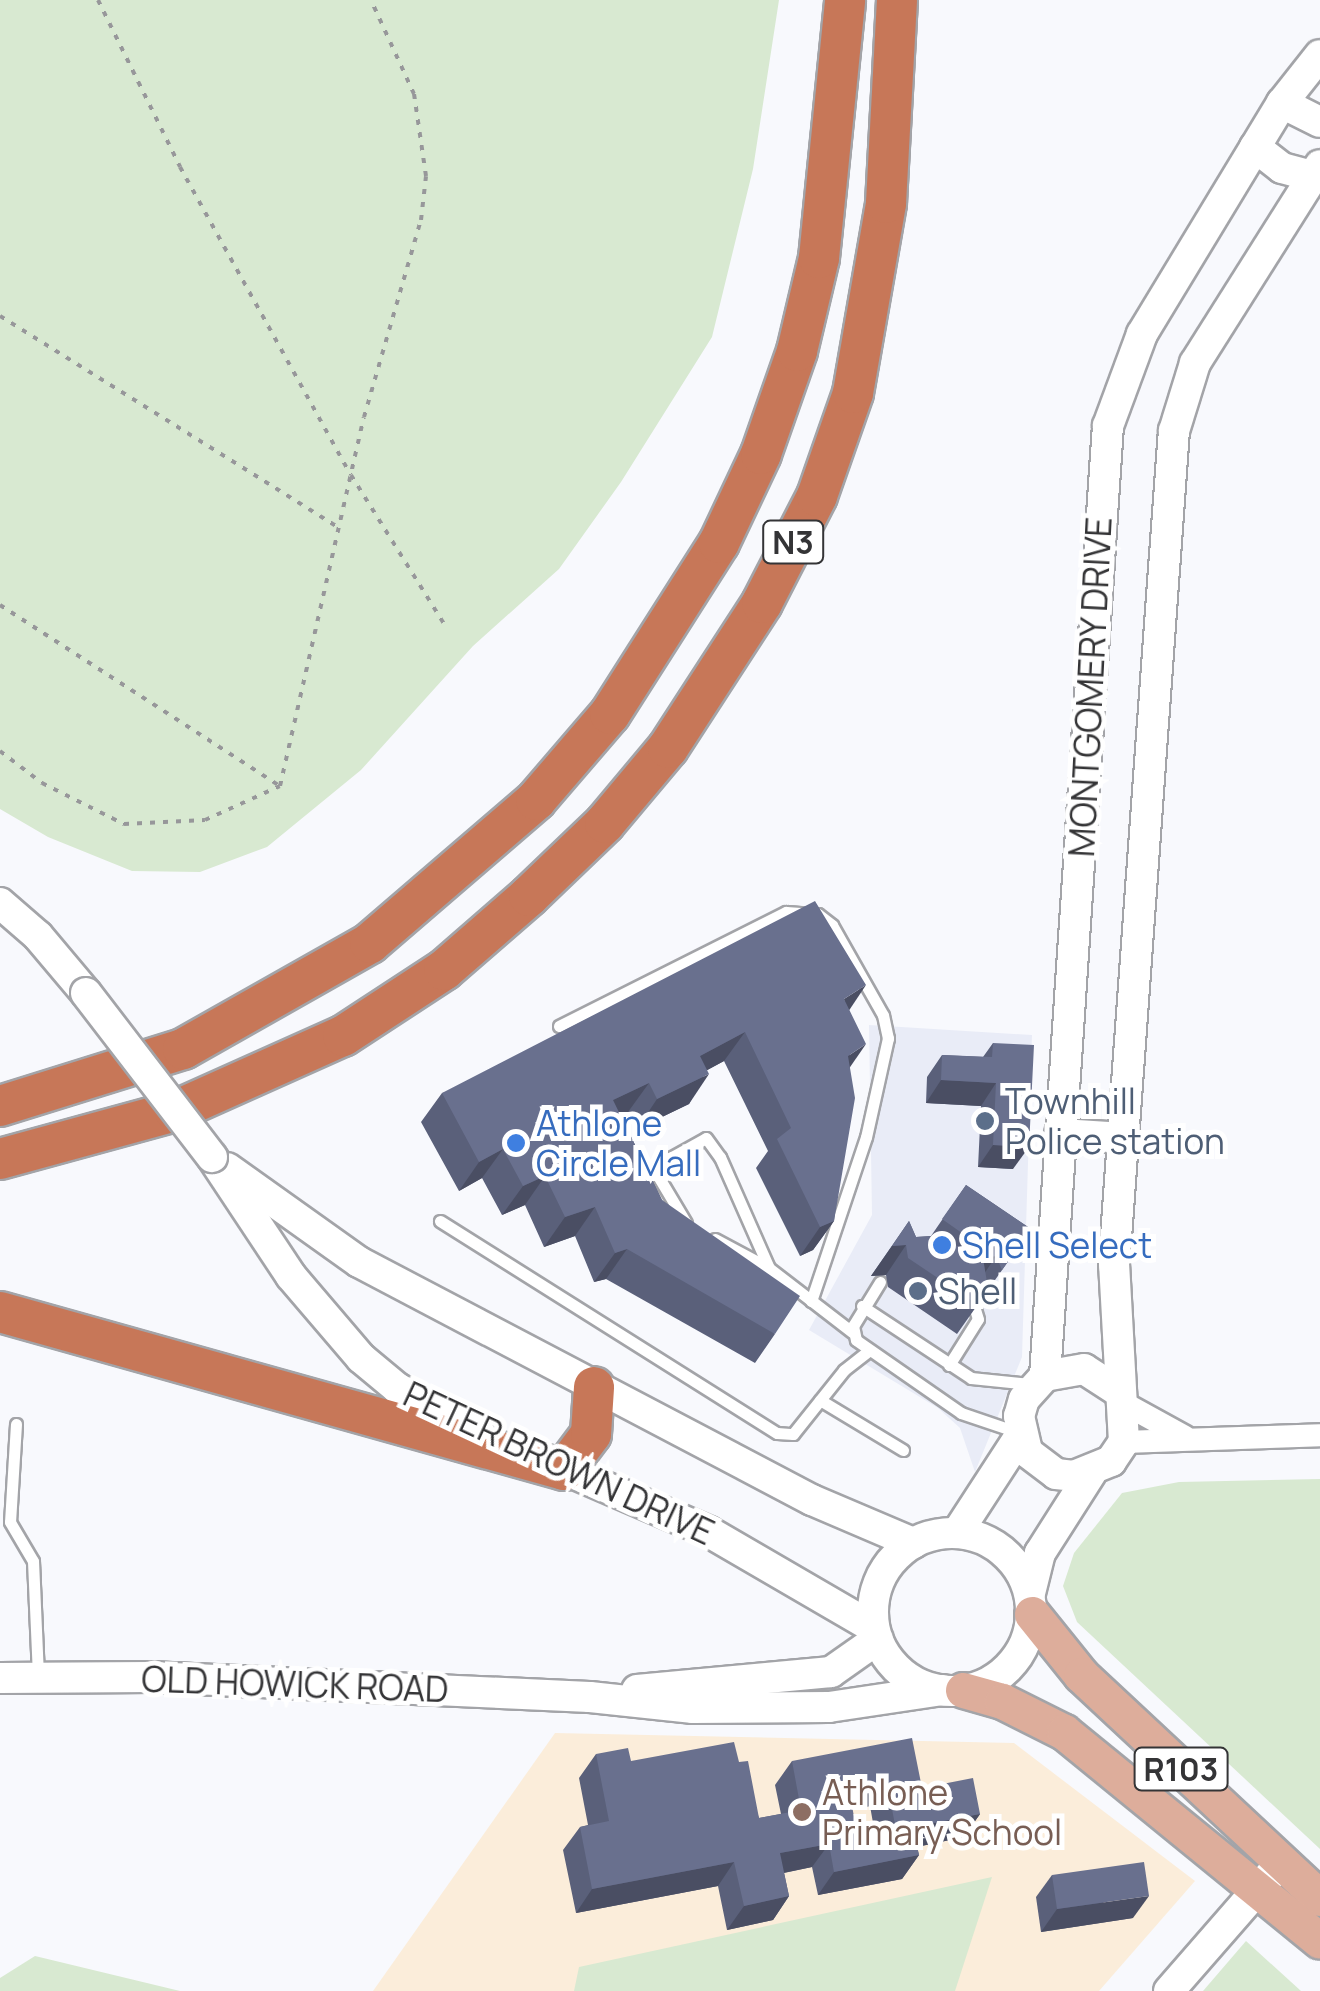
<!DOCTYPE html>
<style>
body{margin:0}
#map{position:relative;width:1320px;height:1991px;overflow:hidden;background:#f8f9fd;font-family:Manrope,sans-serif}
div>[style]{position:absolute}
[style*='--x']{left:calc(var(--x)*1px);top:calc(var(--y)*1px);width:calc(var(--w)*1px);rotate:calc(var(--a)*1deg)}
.built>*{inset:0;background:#e9ecf7}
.education>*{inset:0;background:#fbedda}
.green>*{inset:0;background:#d8e9d1}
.path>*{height:4px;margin-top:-2px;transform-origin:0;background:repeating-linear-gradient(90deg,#97979a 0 5px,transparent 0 13px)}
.roads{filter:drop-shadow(2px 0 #a3a4a8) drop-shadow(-2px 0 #a3a4a8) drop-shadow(0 2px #a3a4a8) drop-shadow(0 -2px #a3a4a8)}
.lane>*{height:11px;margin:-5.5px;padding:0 5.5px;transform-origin:5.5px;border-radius:5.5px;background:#fff}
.street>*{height:22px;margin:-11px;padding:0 11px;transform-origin:11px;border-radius:11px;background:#fff}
.secondary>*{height:30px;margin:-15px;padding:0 15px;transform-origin:15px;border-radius:15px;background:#fff}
.secondary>.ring{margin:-15px;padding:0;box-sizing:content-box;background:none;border:30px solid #fff;border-radius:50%}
.primary>*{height:35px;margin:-17.5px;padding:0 17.5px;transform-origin:17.5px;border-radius:17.5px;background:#ddad9b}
.highway>*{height:40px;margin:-20px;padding:0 20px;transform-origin:20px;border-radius:20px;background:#c77758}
.bridges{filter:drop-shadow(2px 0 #a3a4a8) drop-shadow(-2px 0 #a3a4a8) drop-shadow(0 2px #a3a4a8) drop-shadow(0 -2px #a3a4a8)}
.secondary-bridge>*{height:30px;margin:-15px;padding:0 15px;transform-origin:15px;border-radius:15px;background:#fff}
.wall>*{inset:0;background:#5a607a}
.shaded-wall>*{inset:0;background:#4a4e63}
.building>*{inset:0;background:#69708e}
.dots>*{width:28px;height:28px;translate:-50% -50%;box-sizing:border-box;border:5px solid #fff;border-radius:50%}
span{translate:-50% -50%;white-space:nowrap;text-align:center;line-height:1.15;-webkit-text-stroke:10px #fff;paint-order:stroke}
.shield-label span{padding:2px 8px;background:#fff;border:2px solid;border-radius:8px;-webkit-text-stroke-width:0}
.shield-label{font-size:32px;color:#343436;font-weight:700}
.street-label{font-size:35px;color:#343436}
.service-label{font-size:35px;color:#4e5e75}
.left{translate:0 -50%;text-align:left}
.shop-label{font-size:35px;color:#366cbe}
.education-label{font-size:35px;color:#785e54}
</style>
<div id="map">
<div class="built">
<i style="clip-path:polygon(869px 1025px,1032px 1035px,1022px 1357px,975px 1472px,960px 1428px,938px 1408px,809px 1330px,872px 1215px)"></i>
</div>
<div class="education">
<i style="clip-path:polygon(555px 1733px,1014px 1743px,1195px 1881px,1099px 1991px,373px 1991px)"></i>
</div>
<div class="green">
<i style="clip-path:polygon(0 0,779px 0,753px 169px,712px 337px,621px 482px,559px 569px,473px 646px,361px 770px,267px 847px,200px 872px,132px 871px,48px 837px,0 809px)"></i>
<i style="clip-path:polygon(1320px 1479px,1320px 1849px,1077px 1622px,1063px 1586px,1074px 1553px,1122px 1493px,1179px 1482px)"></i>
<i style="clip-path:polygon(992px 1877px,955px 1991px,574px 1991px,579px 1967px)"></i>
<i style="clip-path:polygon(1246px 1941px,1301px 1991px,1203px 1991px)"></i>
<i style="clip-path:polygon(35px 1956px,180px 1991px,0 1991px,0 1978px)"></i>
</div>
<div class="path">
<i style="--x:98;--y:0;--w:186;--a:63.8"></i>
<i style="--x:180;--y:167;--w:352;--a:61"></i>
<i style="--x:351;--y:475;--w:179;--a:58"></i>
<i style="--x:0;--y:316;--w:400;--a:32"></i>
<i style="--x:0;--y:605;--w:333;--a:32.9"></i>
<i style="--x:0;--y:751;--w:53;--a:37.3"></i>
<i style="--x:42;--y:783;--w:92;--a:26.6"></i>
<i style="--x:124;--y:824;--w:81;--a:-2.8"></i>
<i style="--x:205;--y:820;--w:82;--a:-24.4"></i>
<i style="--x:280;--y:786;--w:378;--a:-77.2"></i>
<i style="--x:364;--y:417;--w:205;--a:-73.9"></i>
<i style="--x:421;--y:220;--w:44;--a:-83.5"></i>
<i style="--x:426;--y:176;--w:83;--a:-98.3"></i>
<i style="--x:414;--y:94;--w:103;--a:-114.6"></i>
</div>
<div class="roads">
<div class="lane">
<i style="--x:559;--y:1026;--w:254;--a:-26.7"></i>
<i style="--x:786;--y:912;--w:32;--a:4"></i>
<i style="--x:818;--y:914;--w:18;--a:38"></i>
<i style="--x:832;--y:925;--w:103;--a:60.5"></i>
<i style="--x:883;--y:1015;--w:24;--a:78"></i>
<i style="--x:888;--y:1038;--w:101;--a:102.5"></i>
<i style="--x:866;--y:1137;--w:173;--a:108.5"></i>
<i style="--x:440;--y:1221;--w:398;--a:32.2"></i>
<i style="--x:777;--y:1433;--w:16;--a:4"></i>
<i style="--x:793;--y:1434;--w:82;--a:-51.4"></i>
<i style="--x:844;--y:1370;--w:31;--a:-38"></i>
<i style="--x:686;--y:1223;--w:55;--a:-120.8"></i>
<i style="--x:658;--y:1176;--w:13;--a:-77"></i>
<i style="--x:661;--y:1163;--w:51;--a:-29.1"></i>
<i style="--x:706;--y:1138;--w:24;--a:54"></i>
<i style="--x:720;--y:1157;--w:121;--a:66.2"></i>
<i style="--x:715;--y:1239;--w:61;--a:28.2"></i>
<i style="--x:769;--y:1268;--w:105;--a:37.6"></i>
<i style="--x:880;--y:1282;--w:52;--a:121.5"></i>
<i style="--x:853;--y:1326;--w:14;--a:78"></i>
<i style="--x:856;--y:1340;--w:128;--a:34.8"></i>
<i style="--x:961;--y:1413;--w:62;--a:18.7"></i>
<i style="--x:862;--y:1306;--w:131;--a:33.4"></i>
<i style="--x:971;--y:1378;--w:59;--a:5.8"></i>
<i style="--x:949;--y:1365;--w:54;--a:-57.8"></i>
<i style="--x:978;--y:1319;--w:27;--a:-107"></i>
<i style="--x:820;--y:1400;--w:97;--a:31.1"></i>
<i style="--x:16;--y:1424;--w:98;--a:93.5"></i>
<i style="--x:10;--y:1522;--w:45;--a:59.5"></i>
<i style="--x:33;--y:1561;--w:114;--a:87.5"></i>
</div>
<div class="street">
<i style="--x:1125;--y:1404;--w:68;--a:28.8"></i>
<i style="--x:1124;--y:1442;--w:196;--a:-2"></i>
</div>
<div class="secondary">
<i style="--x:1282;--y:103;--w:42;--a:26.6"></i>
<i style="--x:1255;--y:147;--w:34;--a:38"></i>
<i style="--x:1282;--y:168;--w:31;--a:15"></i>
<i style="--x:0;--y:903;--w:50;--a:41"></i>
<i style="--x:38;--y:936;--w:75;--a:49.9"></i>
<i style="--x:1060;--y:1134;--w:65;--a:3.5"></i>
<i style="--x:212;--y:1157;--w:143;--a:56.4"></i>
<i style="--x:291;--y:1276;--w:108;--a:49.5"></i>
<i style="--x:361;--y:1358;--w:47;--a:39.8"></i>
<i style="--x:397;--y:1388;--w:94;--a:28.5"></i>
<i style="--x:227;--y:1168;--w:162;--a:35.5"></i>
<i style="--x:359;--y:1262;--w:512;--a:27.72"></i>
<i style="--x:812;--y:1500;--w:110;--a:23.1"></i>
<i style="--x:1045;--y:1376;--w:952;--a:-86.21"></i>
<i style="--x:1108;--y:426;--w:98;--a:-69.7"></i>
<i style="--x:1142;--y:334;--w:270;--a:-58.8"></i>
<i style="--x:1282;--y:103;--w:61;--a:-51.6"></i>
<i style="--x:1118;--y:1391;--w:40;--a:-147.1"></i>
<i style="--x:1084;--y:1369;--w:40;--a:170"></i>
<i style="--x:1045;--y:1376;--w:31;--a:132"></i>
<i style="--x:1024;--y:1399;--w:18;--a:106"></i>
<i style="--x:1019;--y:1416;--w:37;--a:77"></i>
<i style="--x:1027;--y:1452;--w:36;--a:37"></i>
<i style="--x:1056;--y:1474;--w:18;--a:6"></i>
<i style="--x:1074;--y:1476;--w:40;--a:-22"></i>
<i style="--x:1111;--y:1461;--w:23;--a:-56"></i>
<i style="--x:1124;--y:1442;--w:177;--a:-93.2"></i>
<i style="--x:1114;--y:1265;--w:836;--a:-85.89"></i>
<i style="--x:1174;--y:431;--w:71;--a:-72.8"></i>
<i style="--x:1195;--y:363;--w:234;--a:-57.7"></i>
<i style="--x:545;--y:1461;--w:179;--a:23.4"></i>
<i style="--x:709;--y:1532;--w:191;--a:30.2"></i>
<i style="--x:957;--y:1533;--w:116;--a:-57"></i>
<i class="ring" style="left:873px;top:1533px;width:128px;height:128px"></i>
<i style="--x:1030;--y:1593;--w:41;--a:-76"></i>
<i style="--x:1040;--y:1553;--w:95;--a:-57.5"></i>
<i style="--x:0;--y:1678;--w:150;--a:-0.4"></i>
<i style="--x:150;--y:1677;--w:440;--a:2.6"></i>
<i style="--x:590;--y:1697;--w:104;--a:6.1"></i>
<i style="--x:693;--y:1708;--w:136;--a:-0.4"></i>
<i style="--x:829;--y:1707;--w:115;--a:-8.5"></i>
<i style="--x:637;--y:1690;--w:195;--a:-5.3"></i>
<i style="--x:831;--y:1672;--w:57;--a:-35.1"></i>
<i style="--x:1169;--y:1991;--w:157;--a:-48.9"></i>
</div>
<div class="primary">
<i style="--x:1032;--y:1614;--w:78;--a:51.2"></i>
<i style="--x:1081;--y:1675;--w:327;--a:43"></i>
<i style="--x:963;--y:1690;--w:41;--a:15.8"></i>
<i style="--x:1002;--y:1701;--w:69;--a:26.6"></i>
<i style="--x:1064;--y:1732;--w:330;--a:39.2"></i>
</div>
<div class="highway">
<i style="--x:0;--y:1106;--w:192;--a:-17.3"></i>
<i style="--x:183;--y:1049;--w:215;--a:-29.5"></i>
<i style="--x:370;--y:943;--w:219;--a:-40.7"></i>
<i style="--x:536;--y:800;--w:113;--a:-49.3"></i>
<i style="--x:610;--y:714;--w:203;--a:-57.5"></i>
<i style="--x:719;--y:543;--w:98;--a:-64.7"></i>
<i style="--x:761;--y:454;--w:109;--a:-70.7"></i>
<i style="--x:797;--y:351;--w:96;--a:-76.7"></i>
<i style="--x:819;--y:258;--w:259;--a:-84.2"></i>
<i style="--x:0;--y:1159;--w:181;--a:-15.3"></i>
<i style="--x:175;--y:1111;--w:184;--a:-24.1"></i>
<i style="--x:343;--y:1036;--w:121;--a:-33.2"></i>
<i style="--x:444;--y:970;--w:113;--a:-41"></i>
<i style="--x:529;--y:896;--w:105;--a:-43.8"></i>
<i style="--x:605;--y:823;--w:98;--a:-50"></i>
<i style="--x:668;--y:748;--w:173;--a:-57"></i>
<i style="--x:762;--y:603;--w:120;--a:-62.8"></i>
<i style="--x:817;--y:496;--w:109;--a:-70.7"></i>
<i style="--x:853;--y:393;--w:193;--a:-80.1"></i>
<i style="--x:886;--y:203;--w:203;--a:-86.9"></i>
<i style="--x:0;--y:1312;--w:586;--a:15.65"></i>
<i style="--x:564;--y:1470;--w:45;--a:-53.1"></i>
<i style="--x:591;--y:1434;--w:47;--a:-86.3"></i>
</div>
</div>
<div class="bridges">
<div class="secondary-bridge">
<i style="--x:86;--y:993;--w:207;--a:52.5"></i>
</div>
</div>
<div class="wall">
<i style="clip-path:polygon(849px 1010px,850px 1067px,834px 1221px,813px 1250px,800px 1256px,756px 1168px,768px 1151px,724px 1061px,707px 1070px,689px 1104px,637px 1129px,628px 1112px,621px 1116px,662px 1200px,775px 1334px,755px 1363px,606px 1279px,594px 1282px,575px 1236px,544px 1247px,525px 1205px,502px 1215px,482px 1178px,459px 1191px,421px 1122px,442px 1093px)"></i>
<i style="clip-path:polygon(993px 1043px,1013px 1169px,978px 1167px,981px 1106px,926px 1103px,927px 1077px,942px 1055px,983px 1057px)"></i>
<i style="clip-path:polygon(966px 1185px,1031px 1229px,957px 1334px,888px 1287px,886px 1275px,871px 1276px,909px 1221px,916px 1237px,931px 1236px)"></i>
<i style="clip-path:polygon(evenodd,596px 1754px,631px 1761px,739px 1762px,759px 1818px,781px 1814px,775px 1785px,792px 1761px,922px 1788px,980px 1814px,964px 1837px,917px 1847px,919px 1855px,902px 1879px,818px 1895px,812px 1867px,784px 1873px,789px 1896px,773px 1920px,727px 1930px,718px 1886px,576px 1913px,563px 1850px,580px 1827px,588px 1825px,579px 1778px,596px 1754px,870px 1806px,875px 1834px,858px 1838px,852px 1810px,870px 1806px)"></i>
<i style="clip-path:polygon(1052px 1875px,1133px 1918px,1041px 1932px,1036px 1897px)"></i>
</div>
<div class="shaded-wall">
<i style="clip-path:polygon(866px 985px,846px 1015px,844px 999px)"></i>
<i style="clip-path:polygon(745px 1032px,724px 1061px,680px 1085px,700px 1056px)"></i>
<i style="clip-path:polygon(866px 1044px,846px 1073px,848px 1056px)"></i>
<i style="clip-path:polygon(709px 1074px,689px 1104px,637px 1129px,657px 1099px)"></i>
<i style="clip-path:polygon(941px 1080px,996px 1083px,981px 1106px,926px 1103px)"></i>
<i style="clip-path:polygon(649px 1083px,628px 1112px,592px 1129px,613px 1100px)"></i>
<i style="clip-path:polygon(993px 1145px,1029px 1147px,1013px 1169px,978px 1167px)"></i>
<i style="clip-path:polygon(503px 1149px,482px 1178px,459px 1191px,479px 1162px)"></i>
<i style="clip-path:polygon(545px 1176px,525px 1205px,502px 1215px,523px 1186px)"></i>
<i style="clip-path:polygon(595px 1207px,575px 1236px,544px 1247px,565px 1217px)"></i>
<i style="clip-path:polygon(834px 1221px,813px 1250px,800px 1256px,820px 1227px)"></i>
<i style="clip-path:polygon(906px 1245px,886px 1275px,871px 1276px,892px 1246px)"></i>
<i style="clip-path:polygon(627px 1249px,606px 1279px,594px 1282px,615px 1253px)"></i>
<i style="clip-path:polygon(996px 1256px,976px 1286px,983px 1258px)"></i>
<i style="clip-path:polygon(887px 1783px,870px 1806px,832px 1814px,849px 1790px)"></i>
<i style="clip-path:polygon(980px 1814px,964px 1837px,897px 1851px,913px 1827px)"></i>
<i style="clip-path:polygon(829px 1844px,812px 1867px,763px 1877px,780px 1853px)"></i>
<i style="clip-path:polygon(919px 1855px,902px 1879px,818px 1895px,834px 1872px)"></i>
<i style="clip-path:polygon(734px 1862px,718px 1886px,576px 1913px,592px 1889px)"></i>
<i style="clip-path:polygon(789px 1896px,773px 1920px,727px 1930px,744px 1906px)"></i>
<i style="clip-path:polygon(1149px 1896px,1133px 1918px,1041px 1932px,1057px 1909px)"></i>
</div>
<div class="building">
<i style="clip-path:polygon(815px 901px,866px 985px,844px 999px,866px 1044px,848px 1056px,855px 1098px,834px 1221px,820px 1227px,777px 1139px,791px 1128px,745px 1032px,700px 1056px,709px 1074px,657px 1099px,649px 1083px,613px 1100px,662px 1200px,800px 1296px,775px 1334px,627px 1249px,615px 1253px,595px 1207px,565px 1217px,545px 1176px,523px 1186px,503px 1149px,479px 1162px,442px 1093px)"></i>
<i style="clip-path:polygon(993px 1043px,1034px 1045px,1029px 1147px,993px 1145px,996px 1083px,941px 1080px,942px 1055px,992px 1057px)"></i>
<i style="clip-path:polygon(966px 1185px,1031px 1229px,1002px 1270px,996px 1256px,983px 1258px,988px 1288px,978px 1305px,908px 1258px,906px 1245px,892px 1246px,909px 1221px,916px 1237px,933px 1236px,967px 1250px,969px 1238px,942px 1219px)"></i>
<i style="clip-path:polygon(evenodd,912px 1738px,922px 1788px,973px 1778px,980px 1814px,913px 1827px,919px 1855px,834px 1872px,829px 1844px,780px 1853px,789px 1896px,744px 1906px,734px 1862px,592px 1889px,580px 1827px,609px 1821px,596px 1754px,628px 1748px,631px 1761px,734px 1742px,739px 1762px,748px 1761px,759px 1818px,801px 1810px,792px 1761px,912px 1738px,887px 1783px,896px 1830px,858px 1838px,849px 1790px,887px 1783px)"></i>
<i style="clip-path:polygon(1144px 1862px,1149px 1896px,1057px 1909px,1052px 1875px)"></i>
</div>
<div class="dots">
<i style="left:985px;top:1121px;background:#5c6f8a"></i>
<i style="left:516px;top:1143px;background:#3f7fe0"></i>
<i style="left:942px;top:1245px;background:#3f7fe0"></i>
<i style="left:918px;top:1291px;background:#5c6f8a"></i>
<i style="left:802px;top:1812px;background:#8d6e63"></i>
</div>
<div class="shield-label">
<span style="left:793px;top:542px">N3</span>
<span style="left:1181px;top:1769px">R103</span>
</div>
<div class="street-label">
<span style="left:1090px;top:687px;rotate:-87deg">MONTGOMERY DRIVE</span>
<span style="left:559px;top:1463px;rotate:25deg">PETER BROWN DRIVE</span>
<span style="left:295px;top:1684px;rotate:2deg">OLD HOWICK ROAD</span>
</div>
<div class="service-label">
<span class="left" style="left:1005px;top:1121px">Townhill<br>Police station</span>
<span class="left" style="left:938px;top:1291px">Shell</span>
</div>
<div class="shop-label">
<span class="left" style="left:536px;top:1143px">Athlone<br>Circle Mall</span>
<span class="left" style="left:962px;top:1245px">Shell Select</span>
</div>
<div class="education-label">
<span class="left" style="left:822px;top:1812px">Athlone<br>Primary School</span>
</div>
</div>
